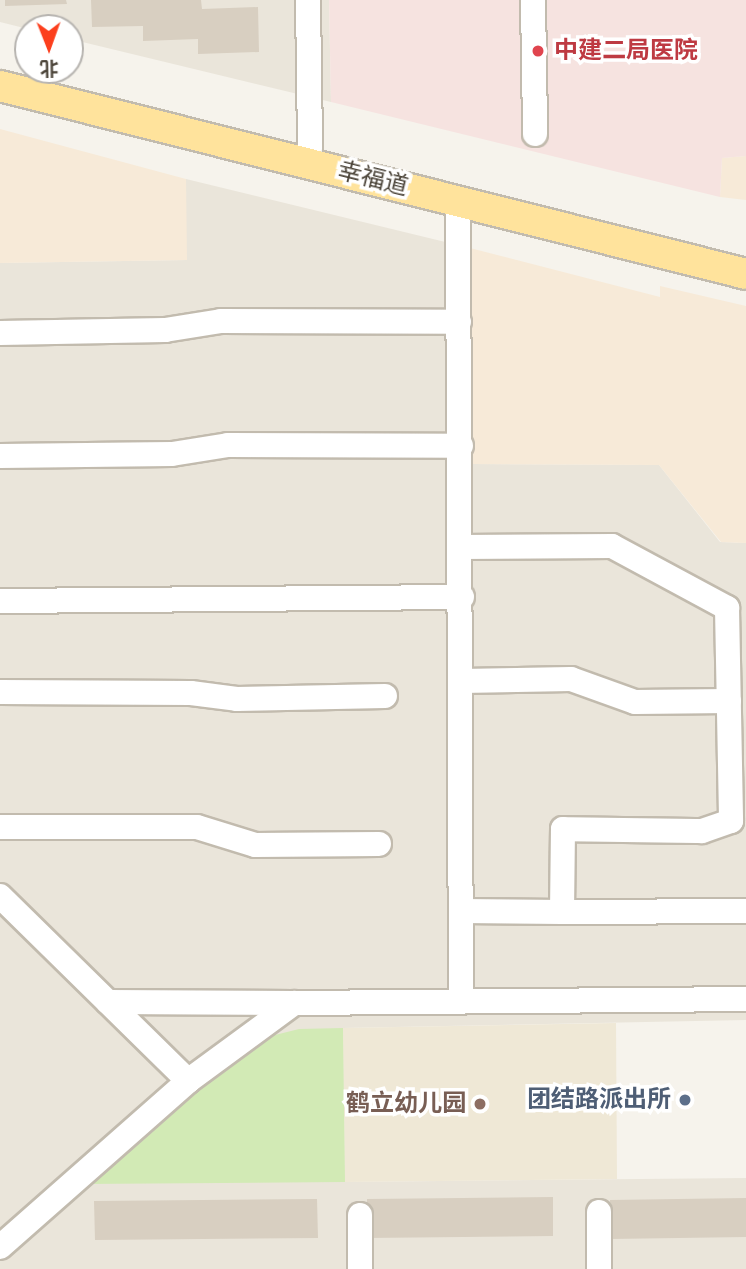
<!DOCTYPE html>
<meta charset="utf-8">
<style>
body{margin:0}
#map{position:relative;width:746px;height:1269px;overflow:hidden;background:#f6f3ec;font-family:Karla,"Noto Sans SC",sans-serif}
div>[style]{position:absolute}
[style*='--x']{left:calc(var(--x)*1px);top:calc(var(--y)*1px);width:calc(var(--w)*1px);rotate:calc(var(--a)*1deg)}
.residential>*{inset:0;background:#eae5da}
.commercial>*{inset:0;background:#f7ead8}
.education>*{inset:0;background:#efe8d6}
.medical>*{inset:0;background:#f6e3e0}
.green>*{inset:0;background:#d2eab5}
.building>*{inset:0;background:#d8cfc1}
.roads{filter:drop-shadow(2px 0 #c2bbae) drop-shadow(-2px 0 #c2bbae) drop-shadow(0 2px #c2bbae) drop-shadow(0 -2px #c2bbae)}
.minor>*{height:24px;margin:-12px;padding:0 12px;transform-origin:12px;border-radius:12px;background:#fff}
.major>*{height:30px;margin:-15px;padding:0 15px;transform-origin:15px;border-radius:15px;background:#ffe39c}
.dots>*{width:19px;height:19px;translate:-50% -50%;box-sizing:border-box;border:4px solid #fff;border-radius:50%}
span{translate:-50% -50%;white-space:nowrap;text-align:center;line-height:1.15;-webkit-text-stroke:7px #fff;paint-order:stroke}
.health-label{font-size:24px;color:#be3a42;font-weight:700}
.left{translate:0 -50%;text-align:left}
.street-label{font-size:24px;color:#4b4439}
.service-label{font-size:24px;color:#4e5e75;font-weight:700}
.right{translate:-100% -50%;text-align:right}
.education-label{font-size:24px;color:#785e54;font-weight:700}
.north{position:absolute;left:14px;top:14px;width:70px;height:70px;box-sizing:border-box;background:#fff;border:2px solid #b7b4b0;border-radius:50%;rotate:179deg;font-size:19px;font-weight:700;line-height:28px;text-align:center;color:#4b4439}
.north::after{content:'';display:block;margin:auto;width:24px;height:32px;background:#fc3f1d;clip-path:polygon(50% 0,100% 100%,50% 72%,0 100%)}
</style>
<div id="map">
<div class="residential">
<i style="clip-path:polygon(0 0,329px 0,331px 102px,70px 39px,70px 28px,28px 29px,0 22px)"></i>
<i style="clip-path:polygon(186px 179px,470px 248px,473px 464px,659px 465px,720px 542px,746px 543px,746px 1020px,343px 1028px,345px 1182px,746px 1178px,746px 1269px,0 1269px,0 263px,186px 260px)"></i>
</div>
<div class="commercial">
<i style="clip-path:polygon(0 129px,186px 179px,187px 260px,0 263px)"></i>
<i style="clip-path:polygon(746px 156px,746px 200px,720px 197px,722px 158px)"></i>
<i style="clip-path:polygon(470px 248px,660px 297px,660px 286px,746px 306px,746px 543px,721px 542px,659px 465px,473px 464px)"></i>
</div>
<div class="education">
<i style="clip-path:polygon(616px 1023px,617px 1179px,345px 1182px,343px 1028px)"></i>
</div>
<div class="medical">
<i style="clip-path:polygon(329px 0,746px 0,746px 156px,722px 158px,720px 197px,331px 102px)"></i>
</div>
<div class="green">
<i style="clip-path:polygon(343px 1028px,345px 1182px,82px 1184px,263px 1038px,299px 1029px)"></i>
</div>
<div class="building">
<i style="clip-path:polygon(5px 0,66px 0,67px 4px,5px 6px)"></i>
<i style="clip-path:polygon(91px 0,201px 0,202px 9px,258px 7px,259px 52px,198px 54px,198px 39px,143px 41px,143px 26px,92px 27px)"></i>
<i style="clip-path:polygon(553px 1197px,553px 1236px,367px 1238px,367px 1199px)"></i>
<i style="clip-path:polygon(746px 1198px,746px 1237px,610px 1239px,610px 1200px)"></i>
<i style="clip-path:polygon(317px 1199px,318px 1238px,95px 1240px,94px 1201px)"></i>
</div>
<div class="roads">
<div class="minor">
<i style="--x:308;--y:0;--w:149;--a:89.2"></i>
<i style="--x:533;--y:0;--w:134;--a:89.1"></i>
<i style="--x:458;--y:201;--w:801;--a:89.79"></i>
<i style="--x:0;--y:333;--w:165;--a:-1"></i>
<i style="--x:165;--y:330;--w:57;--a:-9.1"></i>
<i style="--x:221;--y:321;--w:238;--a:0.2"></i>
<i style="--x:0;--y:456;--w:172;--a:-0.7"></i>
<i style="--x:172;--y:454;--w:57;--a:-9.1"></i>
<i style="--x:228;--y:445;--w:233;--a:0.2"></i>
<i style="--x:461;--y:547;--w:151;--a:-0.4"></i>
<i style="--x:612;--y:546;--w:131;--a:28.3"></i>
<i style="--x:727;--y:608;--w:213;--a:88.9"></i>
<i style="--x:731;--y:821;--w:31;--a:161"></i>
<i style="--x:702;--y:831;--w:139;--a:-179.2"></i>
<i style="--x:563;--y:829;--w:83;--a:90.7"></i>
<i style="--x:562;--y:912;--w:100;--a:-179.4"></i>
<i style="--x:0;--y:601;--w:462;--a:-0.5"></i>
<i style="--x:462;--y:681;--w:109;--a:-1.1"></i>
<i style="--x:571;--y:679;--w:68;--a:19.8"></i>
<i style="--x:635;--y:702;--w:94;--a:-0.6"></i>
<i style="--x:0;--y:692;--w:191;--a:0.3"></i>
<i style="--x:191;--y:693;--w:46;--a:7.4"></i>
<i style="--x:237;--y:699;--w:148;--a:-1.2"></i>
<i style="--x:0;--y:827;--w:197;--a:0"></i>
<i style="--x:197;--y:827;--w:61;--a:17.2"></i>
<i style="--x:255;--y:845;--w:124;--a:-0.5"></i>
<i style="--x:0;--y:896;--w:264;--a:44.5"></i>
<i style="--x:562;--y:912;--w:184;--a:-0.3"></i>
<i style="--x:108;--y:1002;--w:186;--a:0.3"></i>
<i style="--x:0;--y:1247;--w:251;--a:-41.4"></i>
<i style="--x:188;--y:1081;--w:132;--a:-36.3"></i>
<i style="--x:294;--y:1003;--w:452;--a:-0.5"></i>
<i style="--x:360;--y:1269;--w:54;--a:-90"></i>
<i style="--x:599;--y:1269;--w:57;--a:-90"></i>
</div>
<div class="major">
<i style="--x:0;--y:86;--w:769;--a:14.14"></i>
</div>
</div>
<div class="dots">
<i style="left:538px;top:51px;background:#e0444e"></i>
<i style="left:685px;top:1100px;background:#5c6f8a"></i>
<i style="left:480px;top:1104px;background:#8d6e63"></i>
</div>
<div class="health-label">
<span class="left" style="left:554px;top:51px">中建二局医院</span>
</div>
<div class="street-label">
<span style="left:373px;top:179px;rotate:14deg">幸福道</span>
</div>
<div class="service-label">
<span class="right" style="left:671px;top:1100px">团结路派出所</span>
</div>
<div class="education-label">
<span class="right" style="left:466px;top:1104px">鹤立幼儿园</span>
</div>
<div class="north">北</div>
</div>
